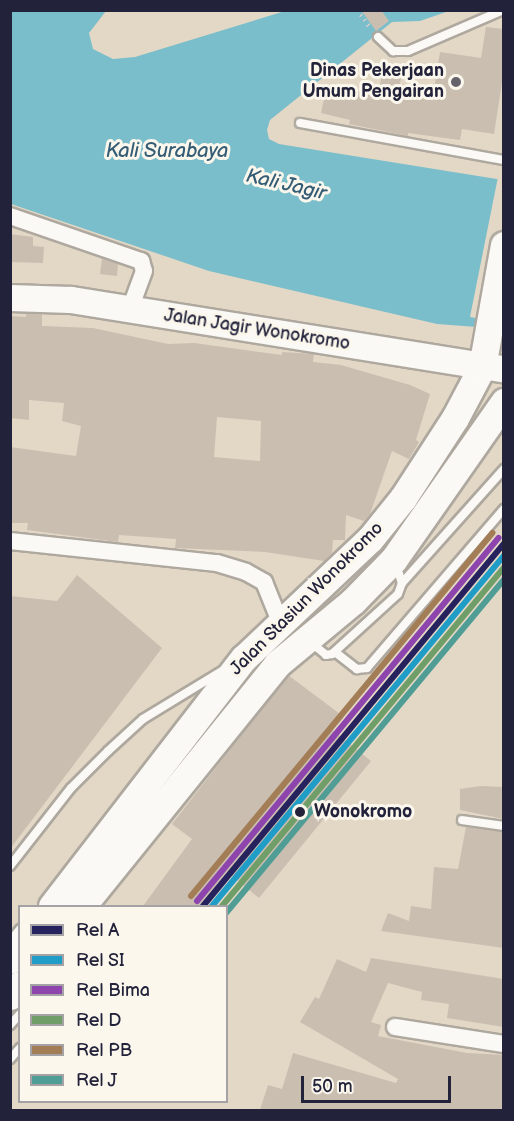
<!DOCTYPE html>
<style>
body{margin:0}
#map{position:relative;width:514px;height:1121px;overflow:hidden;background:#e3d8c6;font-family:"Balsamiq Sans",sans-serif}
div>[style]{position:absolute}
[style*='--x']{left:calc(var(--x)*1px);top:calc(var(--y)*1px);width:calc(var(--w)*1px);rotate:calc(var(--a)*1deg)}
.water>*{inset:0;background:#7bbecb}
.pier>*{inset:0;background:#e3d8c6}
.building>*{inset:0;background:#cabeb1}
.path>*{height:4px;margin-top:-2px;transform-origin:0;background:repeating-linear-gradient(90deg,#d0cecb 0 1.5px,transparent 0 6px)}
.roads{filter:drop-shadow(2px 0 #aea89f) drop-shadow(-2px 0 #aea89f) drop-shadow(0 2px #aea89f) drop-shadow(0 -2px #aea89f)}
.service>*{height:8px;margin:-4px;padding:0 4px;transform-origin:4px;border-radius:4px;background:#fbf9f6}
.minor>*{height:16px;margin:-8px;padding:0 8px;transform-origin:8px;border-radius:8px;background:#fbf9f6}
.primary>*{height:26px;margin:-13px;padding:0 13px;transform-origin:13px;border-radius:13px;background:#fbf9f6}
.trunk>*{height:27px;margin:-13.5px;padding:0 13.5px;transform-origin:13.5px;border-radius:13.5px;background:#fbf9f6}
.rail-1>*{height:6px;margin:-3px;padding:0 3px;transform-origin:3px;border-radius:3px;background:#26225e}
.rail-2>*{height:6px;margin:-3px;padding:0 3px;transform-origin:3px;border-radius:3px;background:#209dc6}
.rail-3>*{height:6px;margin:-3px;padding:0 3px;transform-origin:3px;border-radius:3px;background:#8e44ad}
.rail-4>*{height:6px;margin:-3px;padding:0 3px;transform-origin:3px;border-radius:3px;background:#6f9e68}
.rail-5>*{height:6px;margin:-3px;padding:0 3px;transform-origin:3px;border-radius:3px;background:#a27d56}
.rail-6>*{height:6px;margin:-3px;padding:0 3px;transform-origin:3px;border-radius:3px;background:#509d95}
.dots>*{width:16px;height:16px;translate:-50% -50%;box-sizing:border-box;border:3px solid #fbf7ec;border-radius:50%}
span{translate:-50% -50%;white-space:nowrap;text-align:center;line-height:1.15;-webkit-text-stroke:6px #fbf7ec;paint-order:stroke}
.poi-label{font-size:18px;color:#22223b;font-weight:700}
.right{translate:-100% -50%;text-align:right}
.street-label{font-size:18px;color:#22223b}
.stop-label{font-size:18px;color:#22223b;font-weight:700}
.left{translate:0 -50%;text-align:left}
.water-label{font-size:20px;color:#345c75;font-style:italic}
.frame{position:absolute;inset:0;border:12px solid #22223b;pointer-events:none}
.legend{position:absolute;left:18px;top:905px;width:210px;height:198px;box-sizing:border-box;background:#fbf7ec;border:2px solid #a4a2a5;margin:0;padding:8px 10px;list-style:none;font-size:18px;color:#22223b}
.legend li{display:flex;align-items:center;gap:12px;height:30px}
.legend b{width:30px;border:2px solid #a4a2a5}
.scale{position:absolute;left:301px;top:1076px;width:150px;height:27px;box-sizing:border-box;border:3px solid #22223b;border-top:0;padding-left:8px;font-size:18px;line-height:21px;white-space:nowrap;color:#22223b;-webkit-text-stroke:4px #fbf7ec;paint-order:stroke}
</style>
<div id="map">
<div class="water">
<i style="clip-path:polygon(11px 11px,106px 11px,89px 33px,93px 49px,113px 59px,135px 57px,285px 11px,449px 11px,420px 21px,392px 22px,270px 120px,267px 130px,269px 139px,279px 144px,503px 180px,503px 329px,437px 324px,209px 271px,11px 204px)"></i>
</div>
<div class="pier">
<i style="clip-path:polygon(498px 177px,504px 177px,503px 323px,470px 317px)"></i>
</div>
<div class="building">
<i style="clip-path:polygon(361px 10px,381px 10px,389px 21px,376px 31px)"></i>
<i style="clip-path:polygon(486px 27px,504px 29px,504px 70px,494px 134px,462px 129px,460px 140px,408px 133px,408px 136px,349px 124px,350px 120px,321px 113px,327px 85px,378px 96px,383px 68px,402px 71px,400px 84px,434px 89px,440px 52px,481px 58px)"></i>
<i style="clip-path:polygon(10px 234px,33px 237px,33px 246px,44px 247px,43px 263px,10px 262px)"></i>
<i style="clip-path:polygon(102px 259px,118px 264px,117px 276px,100px 274px)"></i>
<i style="clip-path:polygon(evenodd,26px 314px,42px 314px,42px 326px,93px 328px,168px 344px,194px 343px,282px 355px,282px 352px,314px 354px,313px 362px,341px 365px,410px 385px,430px 394px,416px 440px,419px 442px,409px 459px,392px 451px,370px 514px,364px 521px,346px 515px,345px 540px,333px 540px,332px 553px,324px 561px,265px 552px,175px 548px,176px 539px,119px 535px,118px 542px,27px 530px,28px 523px,10px 523px,10px 447px,76px 456px,81px 426px,62px 421px,64px 403px,29px 400px,29px 420px,10px 418px,10px 316px,26px 317px,26px 314px,217px 417px,261px 421px,260px 461px,214px 457px,217px 417px)"></i>
<i style="clip-path:polygon(77px 575px,162px 648px,10px 849px,10px 596px,57px 601px)"></i>
<i style="clip-path:polygon(288px 675px,344px 717px,333px 730px,371px 761px,259px 898px,227px 872px,202px 906px,143px 906px,192px 839px,172px 824px)"></i>
<i style="clip-path:polygon(481px 786px,504px 787px,504px 819px,460px 810px,460px 789px)"></i>
<i style="clip-path:polygon(466px 827px,504px 832px,504px 948px,381px 931px,388px 913px,409px 921px,411px 906px,431px 909px,434px 867px,458px 869px)"></i>
<i style="clip-path:polygon(371px 958px,504px 979px,504px 1027px,447px 1018px,449px 1004px,421px 1000px,422px 992px,388px 983px,371px 1022px,381px 1025px,378px 1036px,467px 1053px,504px 1055px,504px 1110px,260px 1110px,268px 1085px,282px 1089px,293px 1053px,396px 1083px,398px 1079px,300px 1022px,315px 997px,319px 999px,337px 959px,366px 972px)"></i>
</div>
<div class="path">
<i style="--x:357;--y:10;--w:21;--a:53"></i>
</div>
<div class="roads">
<div class="service">
<i style="--x:378;--y:37;--w:21;--a:43"></i>
<i style="--x:393;--y:51;--w:15;--a:0"></i>
<i style="--x:408;--y:51;--w:103;--a:-23.3"></i>
<i style="--x:300;--y:123;--w:207;--a:10.3"></i>
<i style="--x:402;--y:583;--w:153;--a:-48.2"></i>
<i style="--x:309;--y:641;--w:22;--a:39"></i>
<i style="--x:326;--y:655;--w:6;--a:-9"></i>
<i style="--x:332;--y:654;--w:89;--a:-42.3"></i>
<i style="--x:398;--y:594;--w:12;--a:-70"></i>
<i style="--x:402;--y:583;--w:19;--a:-108"></i>
<i style="--x:335;--y:652;--w:28;--a:38"></i>
<i style="--x:357;--y:669;--w:10;--a:-6"></i>
<i style="--x:367;--y:668;--w:210;--a:-49.3"></i>
<i style="--x:462;--y:820;--w:42;--a:8.1"></i>
<i style="--x:10;--y:866;--w:99;--a:-52"></i>
<i style="--x:71;--y:788;--w:52;--a:-45"></i>
<i style="--x:108;--y:751;--w:47;--a:-42.4"></i>
<i style="--x:143;--y:719;--w:92;--a:-31.3"></i>
<i style="--x:10;--y:941;--w:16;--a:-50"></i>
<i style="--x:10;--y:1025;--w:15;--a:-48"></i>
<i style="--x:10;--y:1059;--w:15;--a:-48"></i>
</div>
<div class="minor">
<i style="--x:10;--y:216;--w:139;--a:19"></i>
<i style="--x:141;--y:261;--w:10;--a:73"></i>
<i style="--x:144;--y:271;--w:40;--a:110.2"></i>
<i style="--x:10;--y:541;--w:208;--a:6.1"></i>
<i style="--x:217;--y:563;--w:30;--a:17"></i>
<i style="--x:246;--y:572;--w:21;--a:29"></i>
<i style="--x:264;--y:582;--w:45;--a:68"></i>
<i style="--x:395;--y:1027;--w:110;--a:8.9"></i>
</div>
<div class="primary">
<i style="--x:10;--y:298;--w:61;--a:1.9"></i>
<i style="--x:71;--y:300;--w:438;--a:9.1"></i>
</div>
<div class="trunk">
<i style="--x:52;--y:906;--w:314;--a:-52.3"></i>
<i style="--x:244;--y:658;--w:173;--a:-43.4"></i>
<i style="--x:370;--y:539;--w:53;--a:-51.2"></i>
<i style="--x:403;--y:498;--w:95;--a:-57"></i>
<i style="--x:455;--y:418;--w:58;--a:-62.1"></i>
<i style="--x:482;--y:367;--w:124;--a:-79.8"></i>
<i style="--x:82;--y:906;--w:311;--a:-51.1"></i>
<i style="--x:277;--y:664;--w:99;--a:-39.7"></i>
<i style="--x:353;--y:601;--w:59;--a:-45.7"></i>
<i style="--x:394;--y:559;--w:192;--a:-55"></i>
<i style="--x:10;--y:960;--w:16;--a:-50"></i>
<i style="--x:10;--y:996;--w:15;--a:-48"></i>
</div>
</div>
<div class="rail-1">
<i style="--x:203;--y:906;--w:471;--a:-50.3"></i>
</div>
<div class="rail-2">
<i style="--x:212;--y:906;--w:457;--a:-50.2"></i>
</div>
<div class="rail-3">
<i style="--x:197;--y:901;--w:472;--a:-50.3"></i>
</div>
<div class="rail-4">
<i style="--x:222;--y:906;--w:441;--a:-50.2"></i>
</div>
<div class="rail-5">
<i style="--x:191;--y:896;--w:472;--a:-50.3"></i>
</div>
<div class="rail-6">
<i style="--x:226;--y:913;--w:435;--a:-50.2"></i>
</div>
<div class="dots">
<i style="left:456px;top:82px;background:#66626c"></i>
<i style="left:300px;top:812px;background:#22223b"></i>
</div>
<div class="poi-label">
<span class="right" style="left:444px;top:82px">Dinas Pekerjaan<br>Umum Pengairan</span>
</div>
<div class="street-label">
<span style="left:257px;top:330px;rotate:9deg">Jalan Jagir Wonokromo</span>
<span style="left:307px;top:599px;rotate:-45deg">Jalan Stasiun Wonokromo</span>
</div>
<div class="stop-label">
<span class="left" style="left:314px;top:812px">Wonokromo</span>
</div>
<div class="water-label">
<span style="left:167px;top:151px">Kali Surabaya</span>
<span style="left:286px;top:185px;rotate:13deg">Kali Jagir</span>
</div>
<div class="frame"></div>
<ul class="legend">
<li><b style="height:8px;background:#26225e"></b>Rel A</li>
<li><b style="height:8px;background:#209dc6"></b>Rel SI</li>
<li><b style="height:8px;background:#8e44ad"></b>Rel Bima</li>
<li><b style="height:8px;background:#6f9e68"></b>Rel D</li>
<li><b style="height:8px;background:#a27d56"></b>Rel PB</li>
<li><b style="height:8px;background:#509d95"></b>Rel J</li>
</ul>
<div class="scale">50 m</div>
</div>
